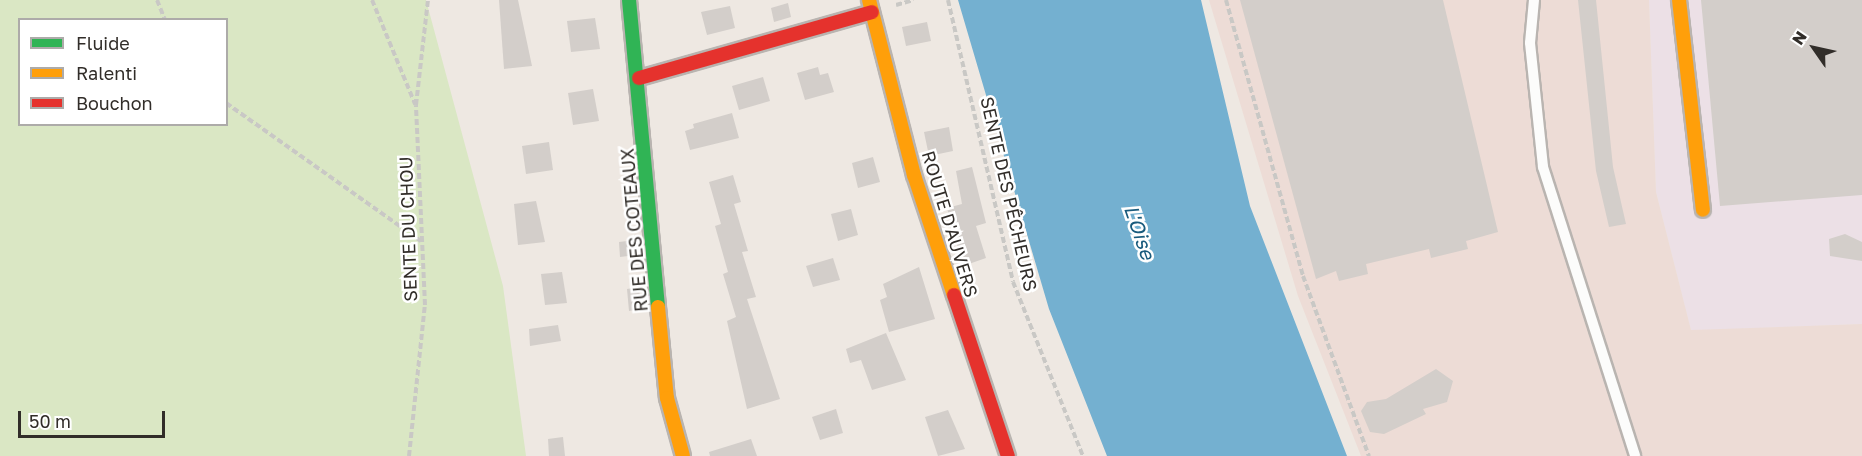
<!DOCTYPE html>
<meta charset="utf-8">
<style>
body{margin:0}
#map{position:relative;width:1862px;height:456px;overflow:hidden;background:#eee8e2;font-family:"Golos Text",sans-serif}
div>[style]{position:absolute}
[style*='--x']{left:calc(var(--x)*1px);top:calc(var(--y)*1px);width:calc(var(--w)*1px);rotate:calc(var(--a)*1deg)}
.commercial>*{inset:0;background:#ece0e6}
.industrial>*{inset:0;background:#eddcd6}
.green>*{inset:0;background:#dae7c4}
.water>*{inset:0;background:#74b0d0}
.building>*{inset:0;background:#d3ceca}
.path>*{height:4px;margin-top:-2px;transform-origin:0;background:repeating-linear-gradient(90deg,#c9c8c5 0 6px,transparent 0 9px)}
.roads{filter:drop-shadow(2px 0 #b9b4b0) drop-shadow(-2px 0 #b9b4b0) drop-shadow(0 2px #b9b4b0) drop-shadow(0 -2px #b9b4b0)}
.lane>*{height:10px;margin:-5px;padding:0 5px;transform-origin:5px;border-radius:5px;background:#fcfcfb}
.fast>*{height:14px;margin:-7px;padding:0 7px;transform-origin:7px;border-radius:7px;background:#30b455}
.slow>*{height:14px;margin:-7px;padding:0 7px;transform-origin:7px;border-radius:7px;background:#ff9f0a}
.jam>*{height:14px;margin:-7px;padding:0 7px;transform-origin:7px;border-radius:7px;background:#e5322d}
span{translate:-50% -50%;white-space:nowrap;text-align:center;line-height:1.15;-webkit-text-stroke:5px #fff;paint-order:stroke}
.street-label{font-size:18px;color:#312d29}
.water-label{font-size:20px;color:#195b7d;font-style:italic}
.legend{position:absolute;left:18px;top:18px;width:210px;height:108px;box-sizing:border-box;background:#fff;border:2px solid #adaba9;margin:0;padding:8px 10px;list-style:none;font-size:18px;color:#312d29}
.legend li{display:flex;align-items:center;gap:12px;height:30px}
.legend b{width:30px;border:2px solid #adaba9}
.north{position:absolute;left:1784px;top:18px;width:60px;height:60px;-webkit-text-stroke:4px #fff;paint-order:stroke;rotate:304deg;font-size:16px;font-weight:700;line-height:24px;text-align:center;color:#312d29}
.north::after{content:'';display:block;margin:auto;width:21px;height:27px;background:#312d29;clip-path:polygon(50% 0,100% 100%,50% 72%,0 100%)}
.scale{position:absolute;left:18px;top:411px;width:147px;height:27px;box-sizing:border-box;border:3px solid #312d29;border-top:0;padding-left:8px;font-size:18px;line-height:21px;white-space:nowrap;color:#312d29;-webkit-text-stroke:4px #fff;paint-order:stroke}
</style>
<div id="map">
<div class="commercial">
<i style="clip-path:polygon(1649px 0,1862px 0,1862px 324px,1691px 331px,1656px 192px)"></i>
</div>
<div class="industrial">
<i style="clip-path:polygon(1209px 0,1649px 0,1656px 192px,1691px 330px,1862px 324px,1862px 456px,1361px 456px,1298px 296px)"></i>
</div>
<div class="green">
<i style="clip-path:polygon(evenodd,0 0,426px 0,503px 286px,526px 456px,0 456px,0 0,20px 20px,226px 20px,226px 124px,20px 124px,20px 20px)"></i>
</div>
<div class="water">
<i style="clip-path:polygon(958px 0,1201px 0,1250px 206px,1347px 456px,1107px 456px,1049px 309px)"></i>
</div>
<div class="building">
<i style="clip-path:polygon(499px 0,518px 0,532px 66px,504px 69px)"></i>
<i style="clip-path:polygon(1240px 0,1443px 0,1498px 232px,1466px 241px,1468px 249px,1431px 258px,1429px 249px,1366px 264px,1368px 274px,1339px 281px,1336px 271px,1316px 279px)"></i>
<i style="clip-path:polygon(1578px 0,1596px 0,1613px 167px,1626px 224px,1609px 227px,1596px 171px)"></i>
<i style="clip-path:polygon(1701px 0,1862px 0,1862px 195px,1720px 206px)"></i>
<i style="clip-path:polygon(788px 3px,791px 17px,774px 22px,771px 8px)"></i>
<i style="clip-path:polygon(730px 6px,735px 28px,707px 35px,701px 12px)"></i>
<i style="clip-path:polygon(595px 18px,600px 49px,571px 52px,567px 21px)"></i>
<i style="clip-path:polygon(927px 22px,931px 41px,906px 46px,902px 27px)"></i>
<i style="clip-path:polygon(818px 67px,820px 75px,828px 73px,834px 92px,805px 100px,797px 73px)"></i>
<i style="clip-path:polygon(763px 77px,770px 101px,739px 110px,732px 86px)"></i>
<i style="clip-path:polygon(593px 89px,599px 121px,573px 125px,568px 93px)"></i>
<i style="clip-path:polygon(732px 113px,739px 138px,690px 150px,685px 131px,694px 128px,693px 124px)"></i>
<i style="clip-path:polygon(949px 127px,953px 151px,929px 156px,924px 132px)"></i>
<i style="clip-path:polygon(549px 142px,553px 170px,526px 174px,522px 146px)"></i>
<i style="clip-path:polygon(873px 157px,880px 182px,858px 188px,852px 163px)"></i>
<i style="clip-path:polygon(972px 167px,986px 223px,976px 226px,986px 258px,963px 266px,947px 208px,962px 204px,956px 171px)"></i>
<i style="clip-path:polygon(733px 175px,741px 202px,734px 204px,748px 251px,742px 252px,756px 297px,747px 299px,780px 399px,747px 409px,727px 321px,736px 317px,723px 274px,728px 272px,715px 226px,721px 224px,709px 182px)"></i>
<i style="clip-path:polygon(536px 201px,545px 242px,518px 245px,514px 204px)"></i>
<i style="clip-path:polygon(851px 209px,858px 235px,838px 241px,831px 214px)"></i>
<i style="clip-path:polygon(1845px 234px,1862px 242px,1862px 261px,1830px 256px,1829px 239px)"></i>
<i style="clip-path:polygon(635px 240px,636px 255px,620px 257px,619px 242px)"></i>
<i style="clip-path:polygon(833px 258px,840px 280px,813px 287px,806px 266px)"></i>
<i style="clip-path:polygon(919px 267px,935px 319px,889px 332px,880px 300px,887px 297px,883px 284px)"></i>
<i style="clip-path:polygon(562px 272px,567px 303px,545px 305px,541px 274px)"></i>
<i style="clip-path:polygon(639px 287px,641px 309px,629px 311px,627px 289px)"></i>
<i style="clip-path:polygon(558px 325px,561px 341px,530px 346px,529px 329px)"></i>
<i style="clip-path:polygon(886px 333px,906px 380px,872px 390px,861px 360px,850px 363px,846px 349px)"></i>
<i style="clip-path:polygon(1436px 369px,1453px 381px,1447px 402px,1423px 409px,1426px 414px,1384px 434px,1370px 432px,1361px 411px,1367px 402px,1386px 399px)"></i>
<i style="clip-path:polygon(836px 409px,843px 433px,820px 440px,812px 417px)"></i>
<i style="clip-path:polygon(948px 410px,965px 449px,938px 456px,925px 417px)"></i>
<i style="clip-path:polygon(563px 437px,565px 456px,549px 456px,548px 439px)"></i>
<i style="clip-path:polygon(751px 439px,757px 456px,710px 456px,709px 452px)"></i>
</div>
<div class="path">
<i style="--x:157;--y:0;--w:22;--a:68"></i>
<i style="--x:372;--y:0;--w:113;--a:67.5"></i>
<i style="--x:948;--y:0;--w:289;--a:77"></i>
<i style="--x:1013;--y:282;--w:188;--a:68.1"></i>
<i style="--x:1226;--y:0;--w:287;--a:74.4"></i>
<i style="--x:1303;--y:276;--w:192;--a:69.9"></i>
<i style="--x:896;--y:5;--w:18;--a:-16"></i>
<i style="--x:226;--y:103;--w:239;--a:35.3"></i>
<i style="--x:409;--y:456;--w:152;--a:-84"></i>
<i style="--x:425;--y:305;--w:200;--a:-92.6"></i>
<i style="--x:416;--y:105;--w:106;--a:-83.5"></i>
</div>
<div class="roads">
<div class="lane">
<i style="--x:1534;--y:0;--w:43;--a:95.3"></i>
<i style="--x:1530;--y:43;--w:125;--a:84"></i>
<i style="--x:1543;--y:167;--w:303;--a:72.3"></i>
</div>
<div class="fast">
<i style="--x:629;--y:0;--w:308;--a:84.6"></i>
</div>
<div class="slow">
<i style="--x:869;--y:0;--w:181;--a:75.6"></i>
<i style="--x:914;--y:175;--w:126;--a:71.6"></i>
<i style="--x:1679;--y:0;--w:211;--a:83.5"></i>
<i style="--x:658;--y:307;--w:91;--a:84.4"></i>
<i style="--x:667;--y:398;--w:60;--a:74.6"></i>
</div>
<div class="jam">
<i style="--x:639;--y:78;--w:242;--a:-15.8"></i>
<i style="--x:954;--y:295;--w:170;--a:71.5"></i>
</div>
</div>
<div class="street-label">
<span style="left:1009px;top:194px;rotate:77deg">SENTE DES PÊCHEURS</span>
<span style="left:950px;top:224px;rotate:73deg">ROUTE D'AUVERS</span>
<span style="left:408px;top:229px;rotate:-92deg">SENTE DU CHOU</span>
<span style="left:634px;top:230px;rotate:-95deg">RUE DES COTEAUX</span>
</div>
<div class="water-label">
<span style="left:1140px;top:232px;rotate:71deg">L'Oise</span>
</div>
<ul class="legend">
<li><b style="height:8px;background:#30b455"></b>Fluide</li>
<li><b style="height:8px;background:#ff9f0a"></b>Ralenti</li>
<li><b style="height:8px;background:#e5322d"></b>Bouchon</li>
</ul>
<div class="north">N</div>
<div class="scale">50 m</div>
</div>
